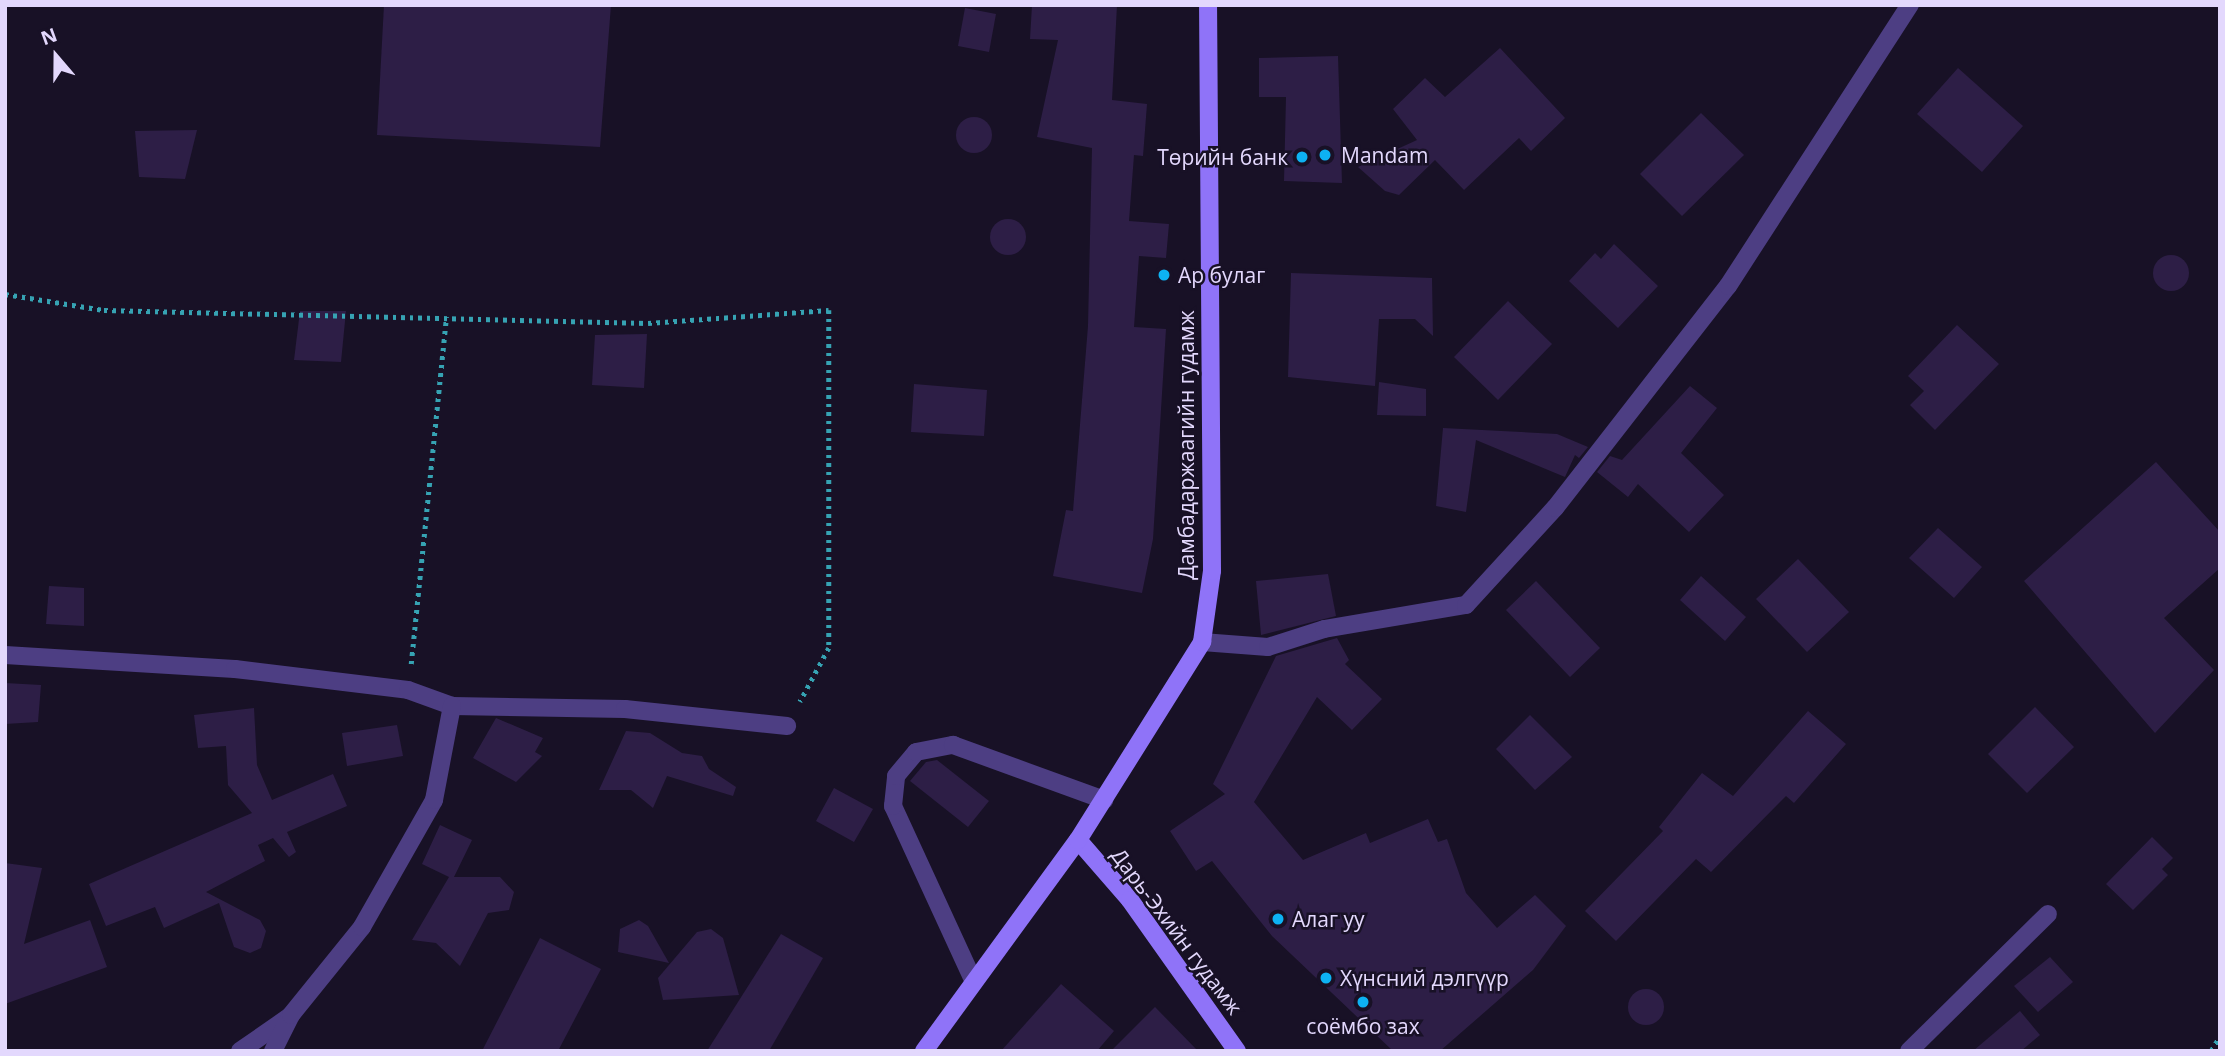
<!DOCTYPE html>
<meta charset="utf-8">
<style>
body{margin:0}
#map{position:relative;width:2225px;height:1056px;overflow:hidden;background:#181126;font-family:"Open Sans",sans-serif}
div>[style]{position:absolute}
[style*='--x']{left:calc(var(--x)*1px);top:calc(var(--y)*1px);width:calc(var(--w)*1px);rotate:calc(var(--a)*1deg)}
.building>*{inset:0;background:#2d1e46}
.round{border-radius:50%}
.path>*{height:4.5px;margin-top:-2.25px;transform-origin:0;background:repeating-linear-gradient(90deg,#36a3b3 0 3.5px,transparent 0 8.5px)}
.lane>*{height:18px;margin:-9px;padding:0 9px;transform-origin:9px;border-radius:9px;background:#4d3e83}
.street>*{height:18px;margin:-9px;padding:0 9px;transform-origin:9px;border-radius:9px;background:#4d3e83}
.secondary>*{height:18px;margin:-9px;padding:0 9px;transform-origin:9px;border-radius:9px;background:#8f73f8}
.dots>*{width:19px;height:19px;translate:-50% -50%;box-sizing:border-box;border:4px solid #181126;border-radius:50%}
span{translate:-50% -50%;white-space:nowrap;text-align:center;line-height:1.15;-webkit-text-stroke:5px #181126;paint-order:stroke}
.poi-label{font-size:21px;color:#e3d8fd}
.left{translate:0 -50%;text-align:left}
.right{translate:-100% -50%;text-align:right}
.street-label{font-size:21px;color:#e3d8fd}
.frame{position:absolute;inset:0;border:7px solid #e3d8fd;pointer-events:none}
.north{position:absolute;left:21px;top:21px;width:70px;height:70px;-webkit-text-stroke:5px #181126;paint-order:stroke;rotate:340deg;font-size:19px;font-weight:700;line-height:28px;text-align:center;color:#e3d8fd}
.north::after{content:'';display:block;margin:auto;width:24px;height:32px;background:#e3d8fd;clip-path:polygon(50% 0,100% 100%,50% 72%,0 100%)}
</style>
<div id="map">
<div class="building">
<i style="clip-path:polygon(384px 5px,611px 5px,600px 147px,377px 135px)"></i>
<i style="clip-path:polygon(1032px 5px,1117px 5px,1112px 100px,1147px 104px,1143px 156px,1134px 155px,1129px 221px,1169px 224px,1166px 258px,1139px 256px,1134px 327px,1166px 329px,1153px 539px,1142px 593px,1053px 576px,1066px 510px,1073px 511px,1088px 326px,1092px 148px,1037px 137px,1058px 40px,1030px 39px)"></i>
<i style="clip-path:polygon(965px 8px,996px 14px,989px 52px,958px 46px)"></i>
<i style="clip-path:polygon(1500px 48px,1565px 118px,1531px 151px,1519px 138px,1464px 190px,1435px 160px,1399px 195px,1385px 191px,1358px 167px,1417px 140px,1393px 109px,1425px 78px,1445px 97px)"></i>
<i style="clip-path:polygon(1338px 56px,1342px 183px,1284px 181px,1286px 97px,1259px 97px,1259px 58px)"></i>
<i style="clip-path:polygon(1958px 68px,2023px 126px,1982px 172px,1917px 114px)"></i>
<i style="clip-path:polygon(1701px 113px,1744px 155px,1682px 216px,1640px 174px)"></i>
<i class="round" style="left:956px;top:117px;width:36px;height:36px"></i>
<i style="clip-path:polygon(197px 130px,185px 179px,139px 177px,135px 131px)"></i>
<i class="round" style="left:990px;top:219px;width:36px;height:36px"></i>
<i style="clip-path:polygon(1614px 244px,1658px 286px,1618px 328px,1569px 281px,1595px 253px,1601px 259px)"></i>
<i class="round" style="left:2153px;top:255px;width:36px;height:36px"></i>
<i style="clip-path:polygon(1291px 273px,1432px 278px,1433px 336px,1415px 319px,1379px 319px,1375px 386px,1288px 377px)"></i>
<i style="clip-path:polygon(1508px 301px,1552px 344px,1498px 400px,1454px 357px)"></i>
<i style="clip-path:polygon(300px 311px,346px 311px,341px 362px,294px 360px)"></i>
<i style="clip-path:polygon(1957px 325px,1999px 364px,1935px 430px,1910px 405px,1924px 391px,1908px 376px)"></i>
<i style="clip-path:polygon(647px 334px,644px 388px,592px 385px,595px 335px)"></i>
<i style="clip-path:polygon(1379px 382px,1426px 389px,1426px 416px,1377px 415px)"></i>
<i style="clip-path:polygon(914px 384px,987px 390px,984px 436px,911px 432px)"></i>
<i style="clip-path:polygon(1690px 386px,1717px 408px,1681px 453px,1724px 495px,1689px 532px,1638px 484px,1628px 497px,1597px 472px,1610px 456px,1622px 460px)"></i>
<i style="clip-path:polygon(1443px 428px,1557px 434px,1588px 447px,1579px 458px,1575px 455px,1565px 477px,1476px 440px,1466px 512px,1436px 506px)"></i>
<i style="clip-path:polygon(2156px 462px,2220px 532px,2220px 568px,2164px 618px,2214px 670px,2155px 733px,2024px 581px)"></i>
<i style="clip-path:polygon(1938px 528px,1982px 567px,1954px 598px,1909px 558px)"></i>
<i style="clip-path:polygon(1798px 559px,1849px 612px,1807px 652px,1756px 599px)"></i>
<i style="clip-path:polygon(1328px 574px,1336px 616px,1261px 635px,1256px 581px)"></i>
<i style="clip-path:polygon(1701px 576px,1746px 617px,1725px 641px,1680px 600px)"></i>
<i style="clip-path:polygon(1536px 581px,1600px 648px,1570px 677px,1506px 610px)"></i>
<i style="clip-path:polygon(49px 586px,84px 588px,84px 626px,46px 624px)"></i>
<i style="clip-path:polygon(1337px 638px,1349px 660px,1345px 664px,1382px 699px,1352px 730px,1317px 697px,1254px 802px,1303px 860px,1366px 833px,1370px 843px,1428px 819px,1438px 842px,1447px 839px,1466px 893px,1497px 928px,1535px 895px,1566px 926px,1533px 970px,1440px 1051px,1393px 1051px,1272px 936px,1212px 861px,1196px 871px,1170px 831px,1225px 794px,1213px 784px,1276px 656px)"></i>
<i style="clip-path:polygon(5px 683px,41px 685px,38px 722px,5px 724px)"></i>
<i style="clip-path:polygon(2035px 707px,2074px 747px,2027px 793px,1988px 754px)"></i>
<i style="clip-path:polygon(254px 708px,257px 765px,272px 800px,333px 774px,347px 806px,287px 832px,296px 852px,289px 857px,273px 838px,258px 845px,265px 861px,206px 892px,260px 920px,266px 931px,261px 948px,250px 953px,234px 947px,219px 903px,164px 928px,155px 907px,106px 926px,89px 884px,252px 813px,228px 785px,226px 746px,198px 748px,194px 715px)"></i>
<i style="clip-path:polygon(1808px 711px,1846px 744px,1794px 803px,1786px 796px,1711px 872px,1696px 859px,1616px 941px,1585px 911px,1663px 831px,1659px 827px,1702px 773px,1733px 796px)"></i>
<i style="clip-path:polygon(1530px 715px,1572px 757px,1535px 790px,1496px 749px)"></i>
<i style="clip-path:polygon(496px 718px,543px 738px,535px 752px,542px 756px,516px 782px,473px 758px)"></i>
<i style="clip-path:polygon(397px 725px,403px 756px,347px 766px,342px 733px)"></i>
<i style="clip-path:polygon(626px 731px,650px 733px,682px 753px,702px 756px,709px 769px,736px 787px,733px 796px,667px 776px,653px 808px,631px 790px,599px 790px)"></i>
<i style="clip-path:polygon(937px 760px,989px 801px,968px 827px,910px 781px,926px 762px)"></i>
<i style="clip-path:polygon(834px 788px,873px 809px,854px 842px,816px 821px)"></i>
<i style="clip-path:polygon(440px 825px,472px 840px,454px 877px,500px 877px,514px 892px,509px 910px,488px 913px,460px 966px,436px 943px,412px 940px,449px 877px,422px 864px)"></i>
<i style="clip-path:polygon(2152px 837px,2173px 858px,2162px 869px,2168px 875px,2133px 910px,2106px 884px)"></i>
<i style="clip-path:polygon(5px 863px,42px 868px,24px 944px,90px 920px,107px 967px,5px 1004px)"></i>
<i style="clip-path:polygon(639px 920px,648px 926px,669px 963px,618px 952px,620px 929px)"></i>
<i style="clip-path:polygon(711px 929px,723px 938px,739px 995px,663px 1000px,658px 978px,697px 932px)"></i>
<i style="clip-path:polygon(781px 934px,823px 958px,769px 1051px,707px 1051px)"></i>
<i style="clip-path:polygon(540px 938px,601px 969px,558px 1051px,482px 1051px)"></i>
<i style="clip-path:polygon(2050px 957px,2073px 982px,2038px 1012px,2014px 986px)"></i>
<i style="clip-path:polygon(1061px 984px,1114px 1031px,1097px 1051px,1001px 1051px)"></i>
<i class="round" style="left:1628px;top:989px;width:36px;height:36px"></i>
<i style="clip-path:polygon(1155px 1007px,1198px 1051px,1111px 1051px)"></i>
<i style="clip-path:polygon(2020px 1011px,2040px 1035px,2021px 1051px,1973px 1051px)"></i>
</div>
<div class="path">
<i style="--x:5;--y:294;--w:100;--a:9.2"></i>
<i style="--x:104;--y:310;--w:544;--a:1.37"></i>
<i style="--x:648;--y:323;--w:181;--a:-4.1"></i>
<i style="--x:829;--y:310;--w:338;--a:90"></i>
<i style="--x:829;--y:648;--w:61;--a:118.2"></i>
<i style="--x:411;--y:664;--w:349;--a:-84.2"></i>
<i style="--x:2211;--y:1051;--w:17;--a:-59"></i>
</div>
<div class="lane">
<i style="--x:974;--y:982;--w:194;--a:-114.7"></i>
<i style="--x:893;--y:806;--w:30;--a:-84"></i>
<i style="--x:896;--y:776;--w:31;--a:-50"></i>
<i style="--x:916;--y:752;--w:38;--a:-11"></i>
<i style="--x:953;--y:745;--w:161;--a:20"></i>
</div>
<div class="street">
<i style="--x:1202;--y:642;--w:66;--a:4.3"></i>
<i style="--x:1268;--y:647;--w:59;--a:-17.8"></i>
<i style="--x:1324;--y:629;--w:144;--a:-9.6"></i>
<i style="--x:1466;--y:605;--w:132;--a:-47.5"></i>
<i style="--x:1555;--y:508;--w:281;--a:-52.1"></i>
<i style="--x:1728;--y:286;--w:335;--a:-57.1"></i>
<i style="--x:5;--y:655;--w:230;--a:3.5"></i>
<i style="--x:235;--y:669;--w:174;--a:6.9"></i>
<i style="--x:408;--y:690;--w:47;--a:20"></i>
<i style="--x:452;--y:706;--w:173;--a:1"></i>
<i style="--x:625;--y:709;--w:163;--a:6"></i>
<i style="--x:240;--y:1051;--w:60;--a:-34.8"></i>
<i style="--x:273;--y:1051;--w:40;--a:-63.4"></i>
<i style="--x:291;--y:1015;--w:113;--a:-51.1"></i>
<i style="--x:362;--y:927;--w:146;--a:-60.4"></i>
<i style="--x:434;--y:800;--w:96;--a:-79.2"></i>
<i style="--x:1909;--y:1051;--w:195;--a:-44.6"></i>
</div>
<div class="secondary">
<i style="--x:1078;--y:840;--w:79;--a:49.1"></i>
<i style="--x:1130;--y:900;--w:185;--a:54.7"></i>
<i style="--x:924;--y:1051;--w:261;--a:-53.9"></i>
<i style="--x:1078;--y:840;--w:234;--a:-57.9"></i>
<i style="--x:1202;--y:642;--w:72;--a:-82"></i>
<i style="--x:1212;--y:571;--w:566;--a:-90.4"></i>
</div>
<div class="dots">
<i style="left:1325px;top:155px;background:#0db2f3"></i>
<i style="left:1302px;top:157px;background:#0db2f3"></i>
<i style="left:1164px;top:275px;background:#0db2f3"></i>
<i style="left:1278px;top:919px;background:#0db2f3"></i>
<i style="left:1326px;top:978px;background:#0db2f3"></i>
<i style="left:1363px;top:1002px;background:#0db2f3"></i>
</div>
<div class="poi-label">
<span class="left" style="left:1341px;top:155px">Mandam</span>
<span class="right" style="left:1288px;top:157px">Төрийн банк</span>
<span class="left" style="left:1178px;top:275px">Ар булаг</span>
<span class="left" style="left:1292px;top:919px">Алаг уу</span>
<span class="left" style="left:1340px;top:978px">Хүнсний дэлгүүр</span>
<span style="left:1363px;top:1026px">соёмбо зах</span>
</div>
<div class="street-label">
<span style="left:1186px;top:445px;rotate:-90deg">Дамбадаржаагийн гудамж</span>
<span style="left:1177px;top:931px;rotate:53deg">Дарь-Эхийн гудамж</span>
</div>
<div class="frame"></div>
<div class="north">N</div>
</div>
